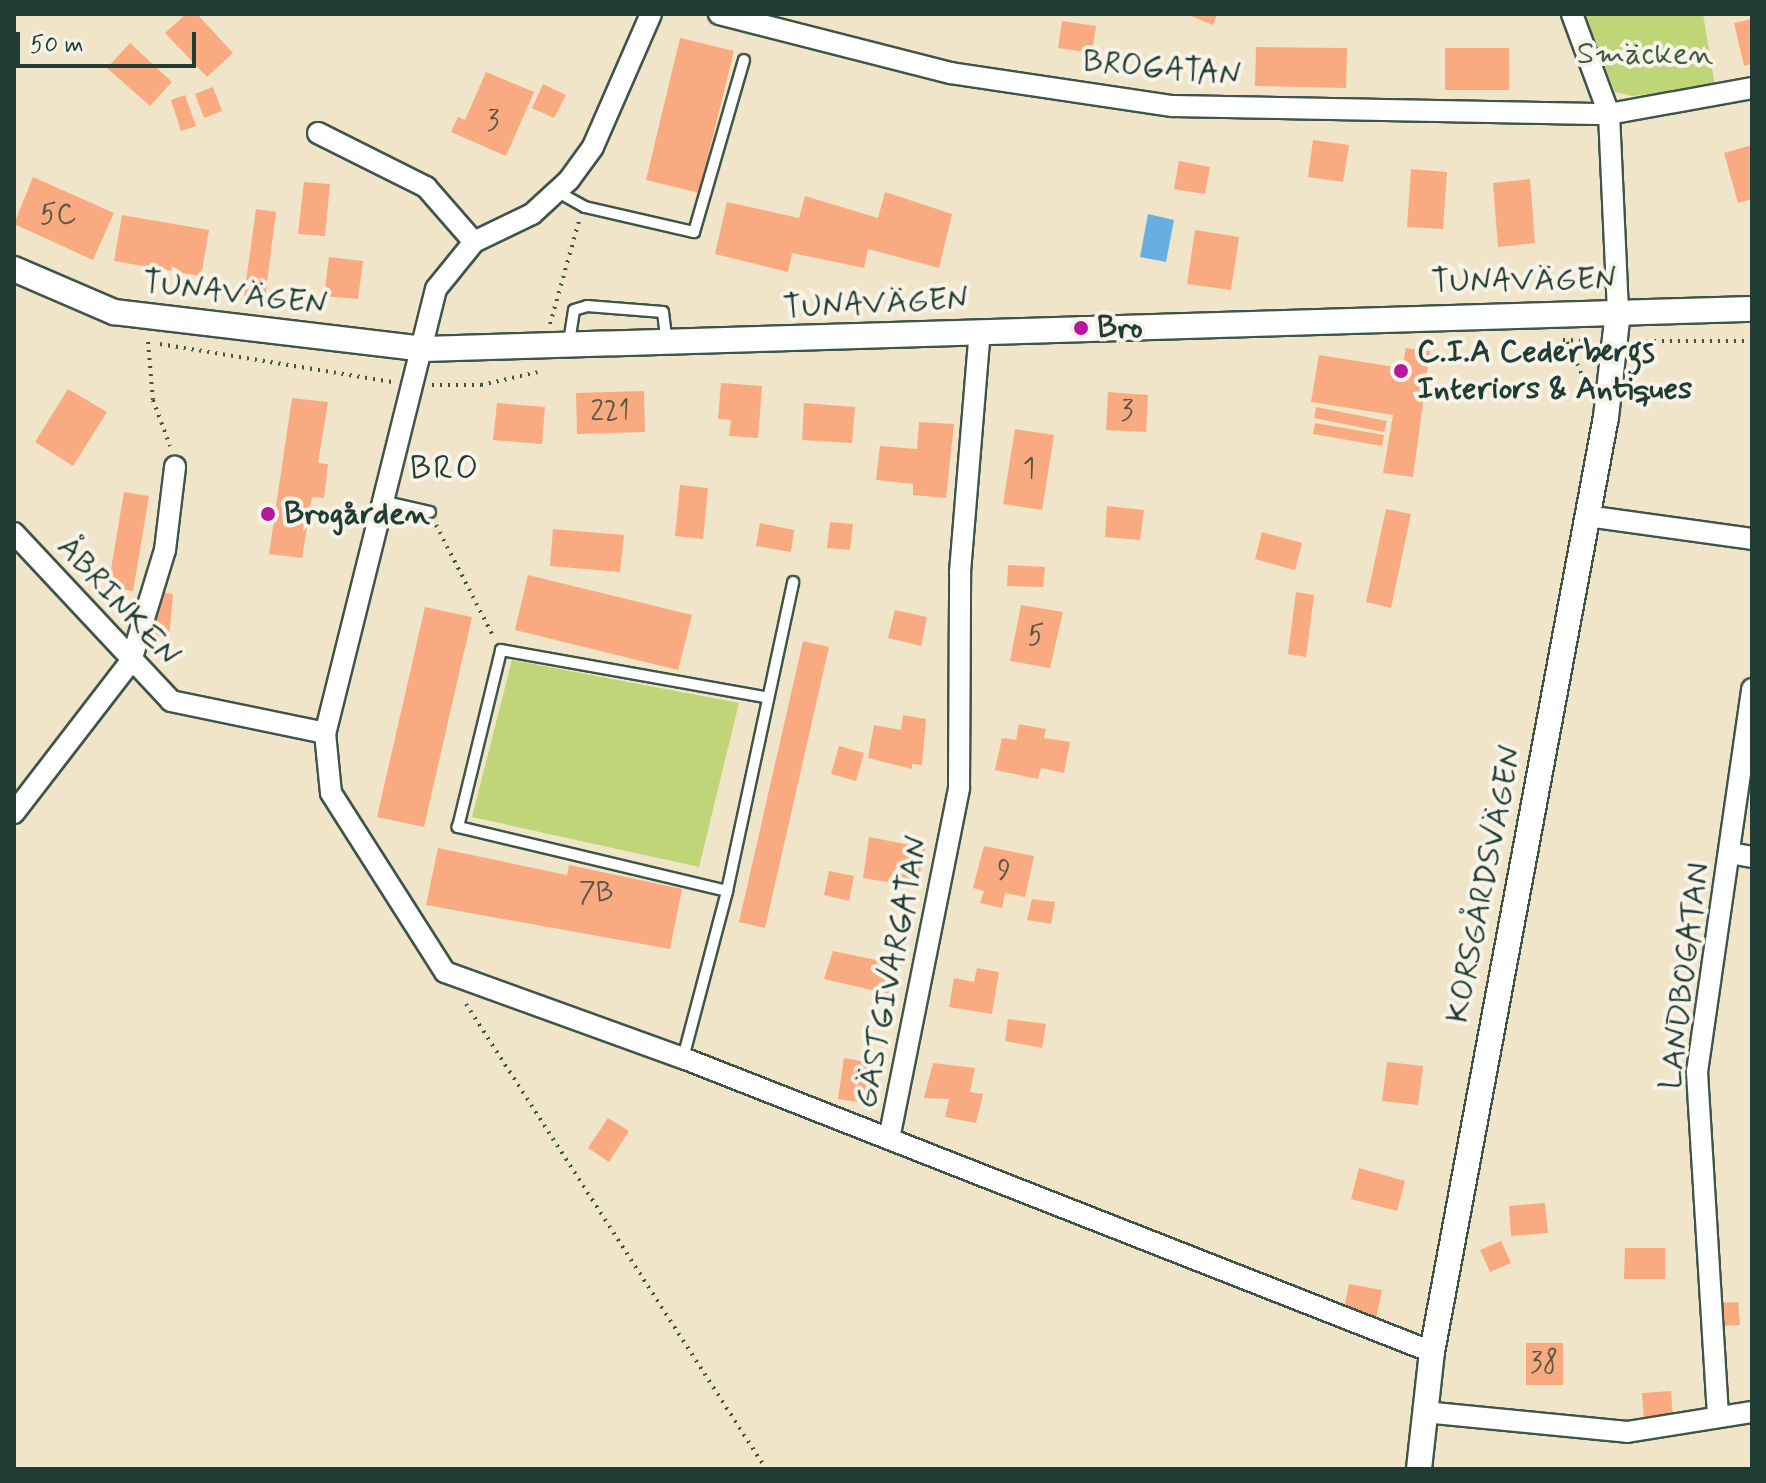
<!DOCTYPE html>
<meta charset="utf-8">
<style>
body{margin:0}
#map{position:relative;width:1766px;height:1483px;overflow:hidden;background:#f0e5c9;font-family:Mynerve,sans-serif}
div>[style]{position:absolute}
[style*='--x']{left:calc(var(--x)*1px);top:calc(var(--y)*1px);width:calc(var(--w)*1px);rotate:calc(var(--a)*1deg)}
.green>*{inset:0;background:#c0d478}
.water>*{inset:0;background:#68afdf}
.building>*{inset:0;background:#faaa81}
.path>*{height:4px;margin-top:-2px;transform-origin:0;background:repeating-linear-gradient(90deg,#3e564a 0 2px,transparent 0 8px)}
.roads{filter:drop-shadow(2px 0 #3e564a) drop-shadow(-2px 0 #3e564a) drop-shadow(0 2px #3e564a) drop-shadow(0 -2px #3e564a)}
.service>*{height:10px;margin:-5px;padding:0 5px;transform-origin:5px;border-radius:5px;background:#fff}
.minor>*{height:20px;margin:-10px;padding:0 10px;transform-origin:10px;border-radius:10px;background:#fff}
.tertiary>*{height:24px;margin:-12px;padding:0 12px;transform-origin:12px;border-radius:12px;background:#fff}
.dots>*{width:22px;height:22px;translate:-50% -50%;box-sizing:border-box;border:4px solid #f7f3e8;border-radius:50%}
span{translate:-50% -50%;white-space:nowrap;text-align:center;line-height:1.15;-webkit-text-stroke:8px #f7f3e8;paint-order:stroke}
.number-label{font-size:28px;color:#565847}
.number-label span{-webkit-text-stroke-width:0}
.park-label{font-size:32px;color:#3f5b42}
.street-label{font-size:32px;color:#1f3d34}
.poi-label{font-size:32px;color:#1f3d34;font-weight:700}
.left{translate:0 -50%;text-align:left}
.neighbourhood-label{font-size:34px;color:#1f3d34;letter-spacing:2px}
.frame{position:absolute;inset:0;border:16px solid #1f3d34;pointer-events:none}
.scale{position:absolute;left:16px;top:32px;width:180px;height:36px;box-sizing:border-box;border:4px solid #1f3d34;border-top:0;padding-left:10px;font-size:24px;line-height:28px;white-space:nowrap;color:#1f3d34;-webkit-text-stroke:6px #f7f3e8;paint-order:stroke}
</style>
<div id="map">
<div class="green">
<i style="clip-path:polygon(1585px 14px,1703px 14px,1715px 86px,1632px 96px,1615px 92px)"></i>
<i style="clip-path:polygon(512px 660px,739px 703px,699px 867px,472px 817px)"></i>
</div>
<div class="water">
<i style="clip-path:polygon(1148px 214px,1174px 220px,1166px 262px,1140px 257px)"></i>
</div>
<div class="building">
<i style="clip-path:polygon(186px 14px,197px 14px,233px 53px,207px 77px,165px 33px)"></i>
<i style="clip-path:polygon(1186px 14px,1217px 14px,1213px 25px)"></i>
<i style="clip-path:polygon(1752px 19px,1752px 64px,1744px 66px,1734px 23px)"></i>
<i style="clip-path:polygon(1062px 21px,1096px 26px,1092px 53px,1058px 48px)"></i>
<i style="clip-path:polygon(680px 38px,734px 51px,699px 193px,646px 180px)"></i>
<i style="clip-path:polygon(130px 43px,172px 82px,150px 106px,107px 68px)"></i>
<i style="clip-path:polygon(1256px 47px,1347px 48px,1346px 88px,1255px 86px)"></i>
<i style="clip-path:polygon(1445px 48px,1509px 48px,1509px 90px,1445px 90px)"></i>
<i style="clip-path:polygon(486px 72px,534px 92px,506px 156px,451px 132px,458px 117px,465px 120px)"></i>
<i style="clip-path:polygon(543px 84px,566px 95px,554px 118px,532px 108px)"></i>
<i style="clip-path:polygon(213px 87px,222px 111px,204px 118px,195px 94px)"></i>
<i style="clip-path:polygon(185px 95px,196px 126px,181px 131px,171px 100px)"></i>
<i style="clip-path:polygon(1313px 140px,1349px 145px,1343px 182px,1308px 177px)"></i>
<i style="clip-path:polygon(1752px 145px,1752px 199px,1738px 203px,1724px 153px)"></i>
<i style="clip-path:polygon(1179px 161px,1210px 167px,1205px 194px,1174px 189px)"></i>
<i style="clip-path:polygon(1411px 169px,1447px 172px,1443px 229px,1407px 227px)"></i>
<i style="clip-path:polygon(33px 177px,114px 213px,93px 260px,14px 224px)"></i>
<i style="clip-path:polygon(1530px 179px,1535px 243px,1498px 247px,1493px 183px)"></i>
<i style="clip-path:polygon(304px 182px,330px 184px,325px 236px,298px 234px)"></i>
<i style="clip-path:polygon(885px 192px,952px 214px,939px 268px,868px 249px,864px 268px,792px 253px,788px 272px,715px 254px,727px 202px,799px 218px,805px 196px,878px 218px)"></i>
<i style="clip-path:polygon(256px 209px,276px 212px,265px 298px,244px 296px)"></i>
<i style="clip-path:polygon(122px 215px,209px 230px,201px 276px,114px 261px)"></i>
<i style="clip-path:polygon(1195px 230px,1239px 237px,1231px 290px,1187px 284px)"></i>
<i style="clip-path:polygon(329px 257px,363px 261px,358px 299px,324px 296px)"></i>
<i style="clip-path:polygon(1406px 348px,1430px 351px,1413px 477px,1383px 473px,1393px 415px,1311px 402px,1319px 355px,1401px 368px,1399px 383px)"></i>
<i style="clip-path:polygon(721px 383px,762px 386px,758px 438px,729px 436px,731px 420px,718px 419px)"></i>
<i style="clip-path:polygon(68px 389px,107px 412px,73px 466px,35px 442px)"></i>
<i style="clip-path:polygon(644px 391px,645px 432px,577px 434px,576px 393px)"></i>
<i style="clip-path:polygon(1108px 392px,1148px 395px,1146px 432px,1106px 430px)"></i>
<i style="clip-path:polygon(292px 398px,328px 402px,318px 463px,328px 464px,324px 498px,312px 497px,302px 558px,269px 554px)"></i>
<i style="clip-path:polygon(497px 403px,545px 407px,542px 444px,493px 440px)"></i>
<i style="clip-path:polygon(804px 403px,855px 407px,852px 443px,802px 440px)"></i>
<i style="clip-path:polygon(1316px 407px,1387px 421px,1384px 432px,1314px 418px)"></i>
<i style="clip-path:polygon(919px 422px,954px 424px,946px 498px,913px 495px,913px 484px,876px 480px,880px 446px,917px 449px)"></i>
<i style="clip-path:polygon(1315px 423px,1384px 435px,1382px 446px,1313px 434px)"></i>
<i style="clip-path:polygon(1015px 429px,1054px 435px,1042px 510px,1003px 504px)"></i>
<i style="clip-path:polygon(680px 485px,708px 488px,703px 539px,675px 536px)"></i>
<i style="clip-path:polygon(124px 492px,149px 496px,133px 591px,108px 587px)"></i>
<i style="clip-path:polygon(1107px 506px,1144px 510px,1140px 540px,1105px 537px)"></i>
<i style="clip-path:polygon(1386px 509px,1411px 514px,1391px 608px,1366px 602px)"></i>
<i style="clip-path:polygon(830px 522px,853px 524px,850px 550px,827px 548px)"></i>
<i style="clip-path:polygon(760px 523px,794px 530px,791px 552px,756px 546px)"></i>
<i style="clip-path:polygon(553px 529px,624px 535px,620px 572px,550px 566px)"></i>
<i style="clip-path:polygon(1262px 532px,1302px 543px,1295px 570px,1255px 559px)"></i>
<i style="clip-path:polygon(1008px 565px,1045px 567px,1043px 587px,1007px 586px)"></i>
<i style="clip-path:polygon(528px 575px,692px 615px,678px 670px,515px 630px)"></i>
<i style="clip-path:polygon(155px 592px,173px 594px,169px 638px,151px 636px)"></i>
<i style="clip-path:polygon(1296px 592px,1314px 595px,1306px 657px,1288px 654px)"></i>
<i style="clip-path:polygon(1021px 605px,1063px 612px,1050px 668px,1010px 661px)"></i>
<i style="clip-path:polygon(425px 607px,472px 617px,424px 827px,377px 817px)"></i>
<i style="clip-path:polygon(895px 610px,927px 617px,921px 646px,888px 638px)"></i>
<i style="clip-path:polygon(803px 641px,829px 647px,765px 928px,739px 922px)"></i>
<i style="clip-path:polygon(903px 715px,926px 719px,922px 765px,912px 764px,912px 769px,868px 758px,874px 725px,901px 730px)"></i>
<i style="clip-path:polygon(1019px 724px,1046px 729px,1044px 738px,1070px 742px,1064px 773px,1041px 768px,1038px 779px,995px 770px,1002px 738px,1016px 740px)"></i>
<i style="clip-path:polygon(839px 746px,864px 753px,856px 781px,831px 774px)"></i>
<i style="clip-path:polygon(869px 837px,925px 848px,917px 887px,863px 878px)"></i>
<i style="clip-path:polygon(984px 846px,1034px 856px,1025px 897px,1005px 893px,1002px 908px,980px 903px,984px 891px,973px 888px)"></i>
<i style="clip-path:polygon(438px 848px,567px 875px,569px 865px,682px 889px,670px 949px,426px 905px)"></i>
<i style="clip-path:polygon(829px 871px,854px 876px,849px 901px,824px 895px)"></i>
<i style="clip-path:polygon(1032px 899px,1055px 902px,1051px 924px,1027px 920px)"></i>
<i style="clip-path:polygon(833px 951px,900px 965px,893px 995px,824px 979px)"></i>
<i style="clip-path:polygon(977px 968px,999px 972px,992px 1014px,949px 1007px,954px 978px,974px 982px)"></i>
<i style="clip-path:polygon(1008px 1019px,1046px 1024px,1042px 1048px,1005px 1041px)"></i>
<i style="clip-path:polygon(844px 1058px,872px 1063px,865px 1103px,838px 1099px)"></i>
<i style="clip-path:polygon(1387px 1062px,1423px 1066px,1418px 1105px,1382px 1101px)"></i>
<i style="clip-path:polygon(933px 1063px,975px 1068px,970px 1092px,983px 1094px,976px 1123px,945px 1117px,949px 1099px,924px 1098px)"></i>
<i style="clip-path:polygon(608px 1118px,629px 1131px,609px 1162px,588px 1148px)"></i>
<i style="clip-path:polygon(1359px 1168px,1405px 1181px,1397px 1211px,1351px 1199px)"></i>
<i style="clip-path:polygon(1545px 1203px,1548px 1233px,1511px 1236px,1509px 1206px)"></i>
<i style="clip-path:polygon(1501px 1241px,1511px 1263px,1490px 1272px,1480px 1250px)"></i>
<i style="clip-path:polygon(1625px 1248px,1665px 1248px,1665px 1279px,1624px 1279px)"></i>
<i style="clip-path:polygon(1349px 1284px,1382px 1290px,1376px 1319px,1343px 1313px)"></i>
<i style="clip-path:polygon(1738px 1302px,1740px 1325px,1721px 1326px,1719px 1303px)"></i>
<i style="clip-path:polygon(1526px 1343px,1563px 1343px,1563px 1385px,1526px 1385px)"></i>
<i style="clip-path:polygon(1671px 1391px,1673px 1419px,1644px 1421px,1642px 1393px)"></i>
</div>
<div class="path">
<i style="--x:550;--y:324;--w:107;--a:-74.3"></i>
<i style="--x:1563;--y:340;--w:31;--a:2"></i>
<i style="--x:1638;--y:341;--w:114;--a:0"></i>
<i style="--x:148;--y:342;--w:58;--a:85.1"></i>
<i style="--x:153;--y:400;--w:49;--a:69.7"></i>
<i style="--x:1567;--y:342;--w:41;--a:65.3"></i>
<i style="--x:160;--y:344;--w:235;--a:9.3"></i>
<i style="--x:432;--y:385;--w:49;--a:0"></i>
<i style="--x:481;--y:385;--w:58;--a:-12.8"></i>
<i style="--x:436;--y:525;--w:127;--a:62.8"></i>
<i style="--x:466;--y:1004;--w:553;--a:57.17"></i>
</div>
<div class="roads">
<div class="service">
<i style="--x:558;--y:192;--w:31;--a:29"></i>
<i style="--x:585;--y:207;--w:112;--a:12.9"></i>
<i style="--x:694;--y:232;--w:179;--a:-73.8"></i>
<i style="--x:569;--y:342;--w:32;--a:-81"></i>
<i style="--x:574;--y:310;--w:14;--a:-17"></i>
<i style="--x:587;--y:306;--w:76;--a:4.5"></i>
<i style="--x:663;--y:312;--w:31;--a:83"></i>
<i style="--x:386;--y:502;--w:45;--a:12.8"></i>
<i style="--x:727;--y:891;--w:277;--a:-166.6"></i>
<i style="--x:458;--y:827;--w:182;--a:-76.3"></i>
<i style="--x:501;--y:650;--w:269;--a:10.1"></i>
<i style="--x:683;--y:1058;--w:173;--a:-75.2"></i>
<i style="--x:727;--y:891;--w:316;--a:-77.9"></i>
</div>
<div class="minor">
<i style="--x:651;--y:14;--w:145;--a:113.6"></i>
<i style="--x:593;--y:147;--w:41;--a:126"></i>
<i style="--x:569;--y:180;--w:50;--a:137.4"></i>
<i style="--x:532;--y:214;--w:64;--a:154.2"></i>
<i style="--x:474;--y:242;--w:60;--a:129"></i>
<i style="--x:436;--y:289;--w:458;--a:104"></i>
<i style="--x:325;--y:733;--w:60;--a:84.3"></i>
<i style="--x:331;--y:793;--w:212;--a:57.5"></i>
<i style="--x:445;--y:972;--w:253;--a:19.9"></i>
<i style="--x:683;--y:1058;--w:805;--a:21.43"></i>
<i style="--x:719;--y:14;--w:239;--a:14.3"></i>
<i style="--x:951;--y:73;--w:224;--a:8.5"></i>
<i style="--x:1173;--y:106;--w:436;--a:1.1"></i>
<i style="--x:1609;--y:114;--w:145;--a:-10.3"></i>
<i style="--x:1572;--y:14;--w:107;--a:69.7"></i>
<i style="--x:1609;--y:114;--w:197;--a:87.4"></i>
<i style="--x:318;--y:133;--w:121;--a:26.6"></i>
<i style="--x:426;--y:187;--w:73;--a:48.9"></i>
<i style="--x:1587;--y:516;--w:167;--a:7.9"></i>
<i style="--x:14;--y:533;--w:230;--a:46.9"></i>
<i style="--x:171;--y:701;--w:157;--a:11.7"></i>
<i style="--x:14;--y:813;--w:192;--a:-52.4"></i>
<i style="--x:131;--y:661;--w:116;--a:-73"></i>
<i style="--x:165;--y:550;--w:84;--a:-83.1"></i>
<i style="--x:1730;--y:853;--w:22;--a:10"></i>
<i style="--x:889;--y:1139;--w:358;--a:-78.7"></i>
<i style="--x:959;--y:788;--w:216;--a:-89.7"></i>
<i style="--x:960;--y:572;--w:242;--a:-85.3"></i>
<i style="--x:1424;--y:1412;--w:204;--a:5.6"></i>
<i style="--x:1627;--y:1432;--w:127;--a:-9.1"></i>
<i style="--x:1718;--y:1416;--w:345;--a:-93.5"></i>
<i style="--x:1697;--y:1072;--w:387;--a:-81.8"></i>
</div>
<div class="tertiary">
<i style="--x:14;--y:269;--w:109;--a:23.3"></i>
<i style="--x:114;--y:312;--w:312;--a:6.8"></i>
<i style="--x:424;--y:349;--w:1329;--a:-1.73"></i>
<i style="--x:1419;--y:1469;--w:118;--a:-83.7"></i>
<i style="--x:1432;--y:1352;--w:951;--a:-79.46"></i>
<i style="--x:1606;--y:417;--w:107;--a:-83.5"></i>
</div>
</div>
<div class="dots">
<i style="left:1081px;top:328px;background:#b5179e"></i>
<i style="left:1401px;top:371px;background:#b5179e"></i>
<i style="left:268px;top:514px;background:#b5179e"></i>
</div>
<div class="number-label">
<span style="left:493px;top:122px">3</span>
<span style="left:58px;top:216px">5C</span>
<span style="left:1127px;top:412px">3</span>
<span style="left:610px;top:413px">221</span>
<span style="left:1029px;top:470px">1</span>
<span style="left:1036px;top:637px">5</span>
<span style="left:1004px;top:872px">9</span>
<span style="left:596px;top:894px">7B</span>
<span style="left:1544px;top:1364px">38</span>
</div>
<div class="park-label">
<span style="left:1645px;top:54px">Smäcken</span>
</div>
<div class="street-label">
<span style="left:1162px;top:69px;rotate:5deg">BROGATAN</span>
<span style="left:1524px;top:281px;rotate:-1deg">TUNAVÄGEN</span>
<span style="left:235px;top:294px;rotate:7deg">TUNAVÄGEN</span>
<span style="left:876px;top:304px;rotate:-3deg">TUNAVÄGEN</span>
<span style="left:118px;top:602px;rotate:47deg">ÅBRINKEN</span>
<span style="left:1485px;top:884px;rotate:-79deg">KORSGÅRDSVÄGEN</span>
<span style="left:892px;top:972px;rotate:-79deg">GÄSTGIVARGATAN</span>
<span style="left:1685px;top:976px;rotate:-83deg">LANDBOGATAN</span>
</div>
<div class="poi-label">
<span class="left" style="left:1097px;top:328px">Bro</span>
<span class="left" style="left:1417px;top:371px">C.I.A Cederbergs<br>Interiors &amp; Antiques</span>
<span class="left" style="left:284px;top:514px">Brogården</span>
</div>
<div class="neighbourhood-label">
<span style="left:445px;top:469px">BRO</span>
</div>
<div class="frame"></div>
<div class="scale">50 m</div>
</div>
